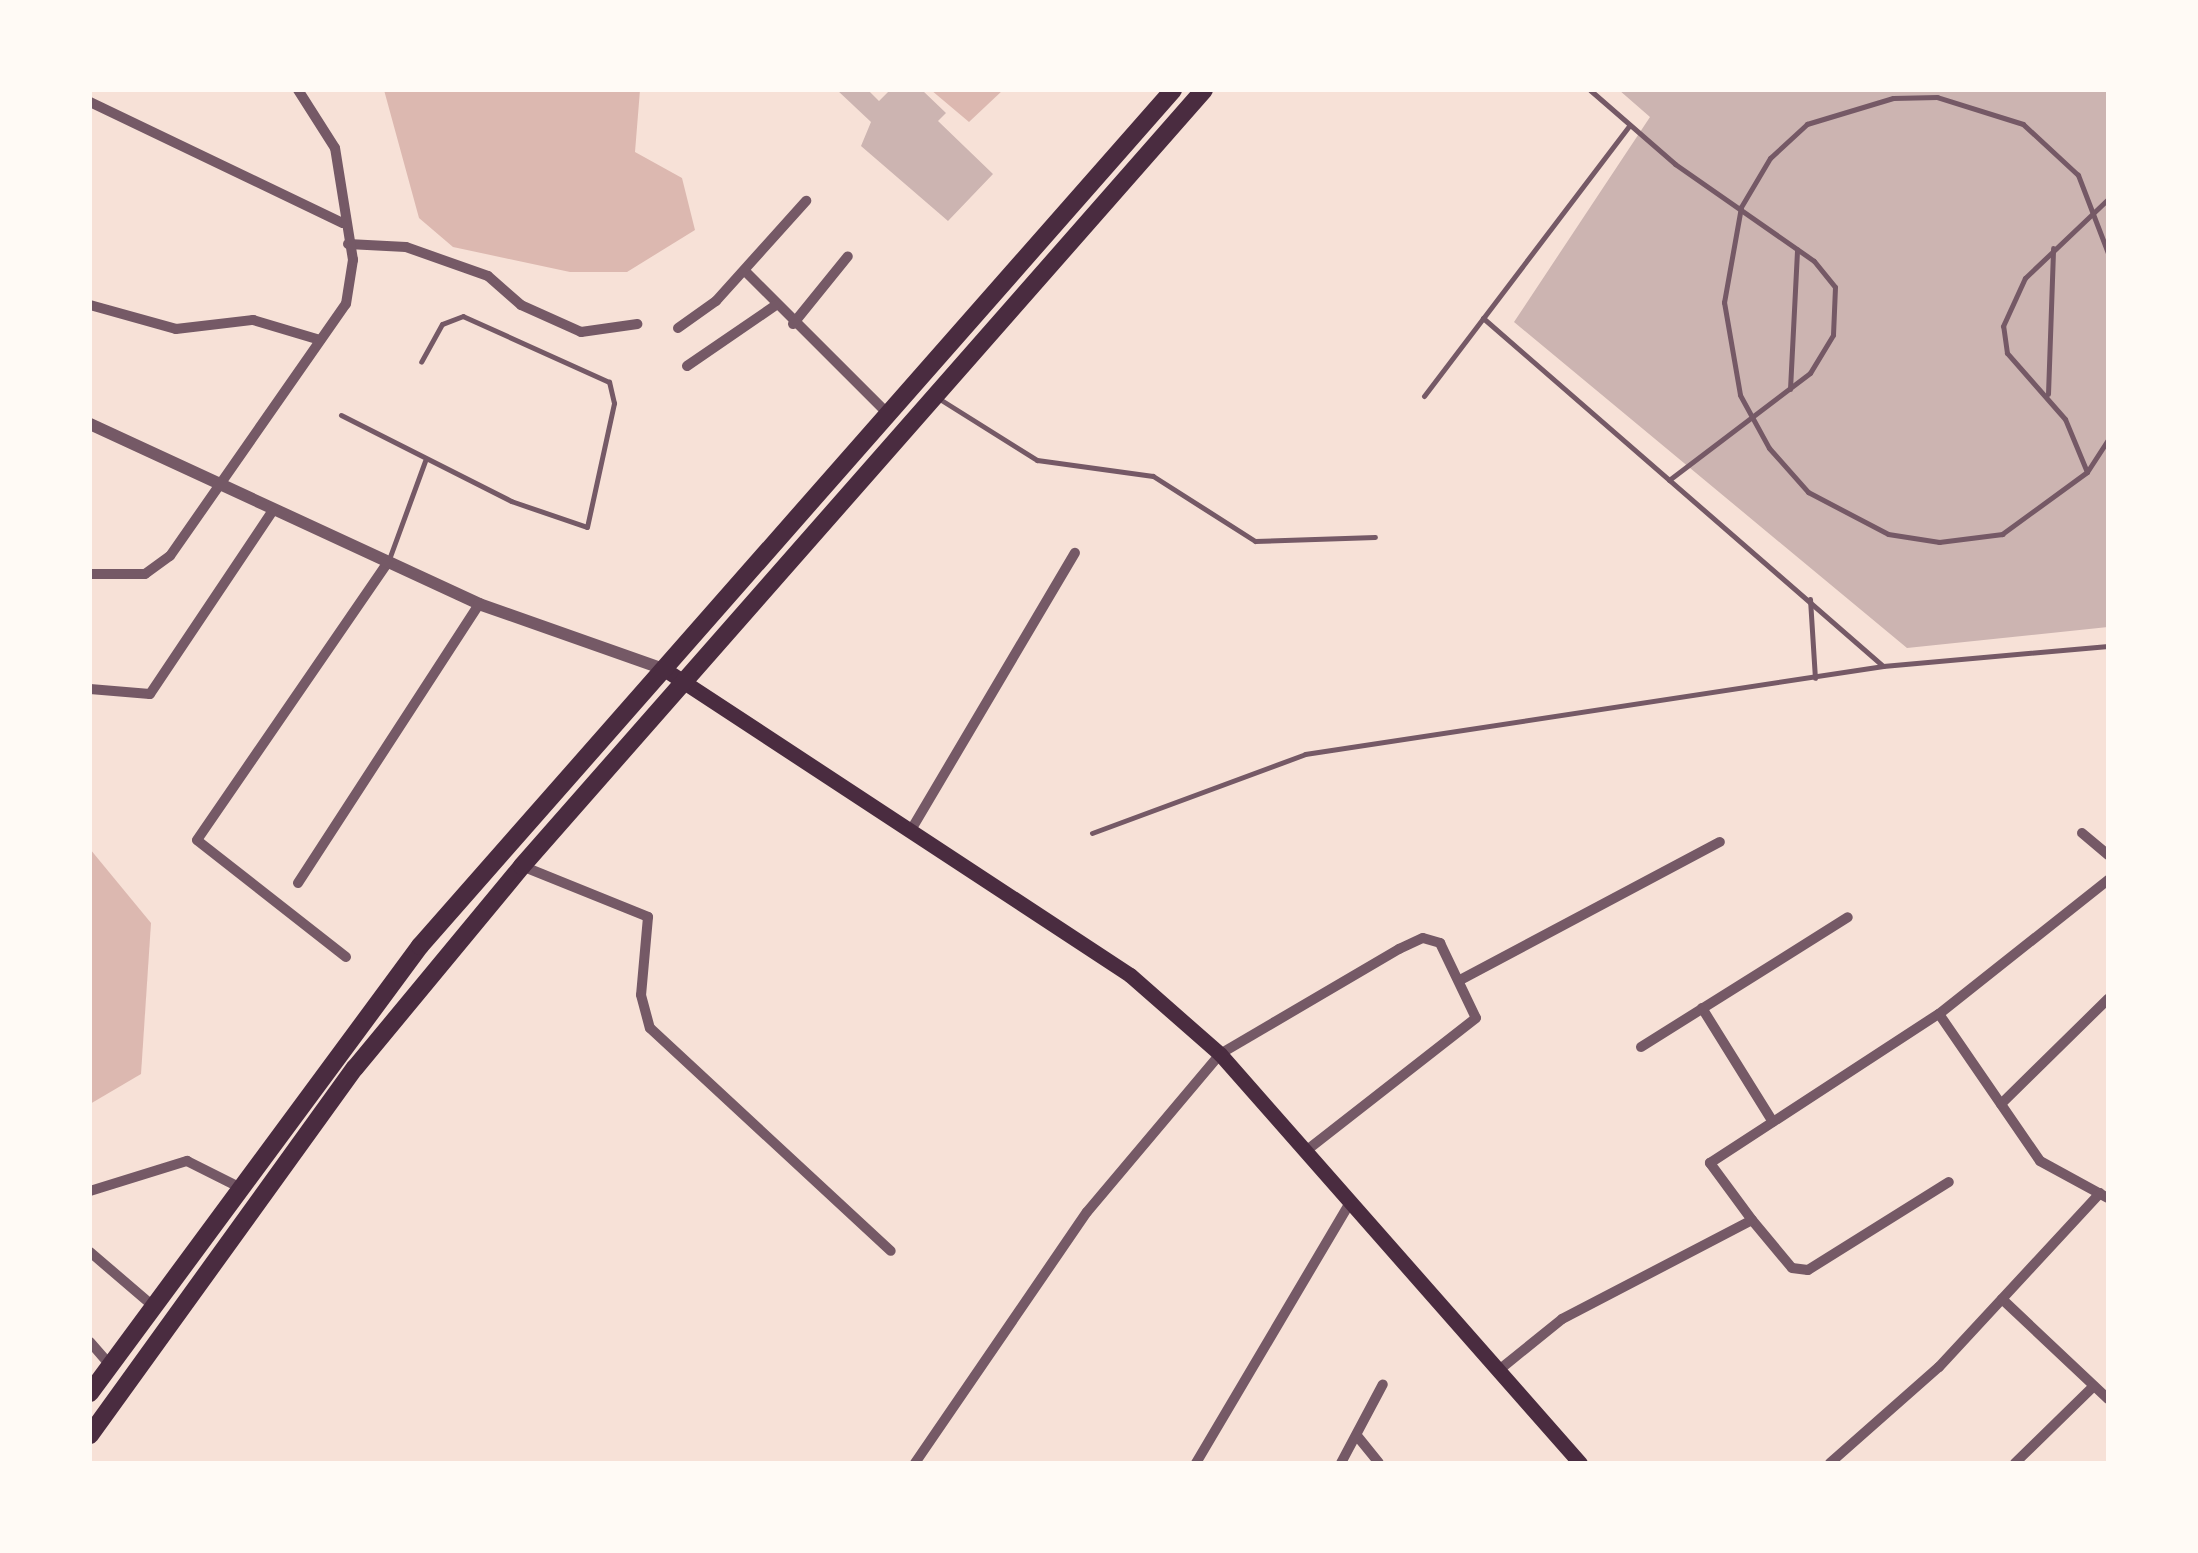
<!DOCTYPE html>
<style>
body{margin:0}
#map{position:relative;width:2198px;height:1553px;overflow:hidden;background:#f7e1d7;font-family:"PT Serif",serif}
div>[style]{position:absolute}
[style*='--x']{left:calc(var(--x)*1px);top:calc(var(--y)*1px);width:calc(var(--w)*1px);rotate:calc(var(--a)*1deg)}
.water>*{inset:0;background:#dcb8b0}
.building>*{inset:0;background:#ccb4b1}
.service>*{height:5px;margin:-2.5px;padding:0 2.5px;transform-origin:2.5px;border-radius:2.5px;background:#755966}
.minor>*{height:10px;margin:-5px;padding:0 5px;transform-origin:5px;border-radius:5px;background:#755966}
.tertiary>*{height:12px;margin:-6px;padding:0 6px;transform-origin:6px;border-radius:6px;background:#755966}
.primary>*{height:15px;margin:-7.5px;padding:0 7.5px;transform-origin:7.5px;border-radius:7.5px;background:#4a2c40}
.trunk>*{height:18px;margin:-9px;padding:0 9px;transform-origin:9px;border-radius:9px;background:#4a2c40}
span{translate:-50% -50%;white-space:nowrap;text-align:center;line-height:1.15;-webkit-text-stroke:10px #fffaf5;paint-order:stroke}
.frame{position:absolute;inset:0;border:92px solid #fffaf5;pointer-events:none}
</style>
<div id="map">
<div class="water">
<i style="clip-path:polygon(384px 90px,640px 90px,635px 152px,682px 178px,695px 230px,627px 272px,570px 272px,453px 247px,419px 218px)"></i>
<i style="clip-path:polygon(931px 90px,1003px 90px,969px 122px)"></i>
<i style="clip-path:polygon(90px 849px,151px 923px,141px 1074px,90px 1104px)"></i>
</div>
<div class="building">
<i style="clip-path:polygon(837px 90px,868px 90px,879px 101px,890px 90px,922px 90px,946px 113px,938px 121px,993px 174px,948px 221px,861px 146px,871px 122px)"></i>
<i style="clip-path:polygon(1619px 90px,2108px 90px,2108px 627px,1907px 648px,1514px 322px,1650px 117px)"></i>
</div>
<div class="service">
<i style="--x:1590;--y:90;--w:113;--a:41"></i>
<i style="--x:1675;--y:164;--w:169;--a:34.9"></i>
<i style="--x:1814;--y:261;--w:33;--a:51"></i>
<i style="--x:1835;--y:287;--w:48;--a:92.4"></i>
<i style="--x:1833;--y:335;--w:44;--a:121.2"></i>
<i style="--x:1810;--y:373;--w:177;--a:142.8"></i>
<i style="--x:2108;--y:253;--w:84;--a:-111"></i>
<i style="--x:2078;--y:175;--w:75;--a:-137.2"></i>
<i style="--x:2023;--y:124;--w:90;--a:-162.6"></i>
<i style="--x:1937;--y:97;--w:44;--a:178.7"></i>
<i style="--x:1893;--y:98;--w:90;--a:163.2"></i>
<i style="--x:1807;--y:124;--w:50;--a:137.4"></i>
<i style="--x:1770;--y:158;--w:57;--a:120.6"></i>
<i style="--x:1741;--y:207;--w:97;--a:100.1"></i>
<i style="--x:1724;--y:302;--w:94;--a:80.2"></i>
<i style="--x:1740;--y:395;--w:60;--a:61.3"></i>
<i style="--x:1769;--y:448;--w:59;--a:48.4"></i>
<i style="--x:1808;--y:492;--w:90;--a:27.7"></i>
<i style="--x:1888;--y:534;--w:52;--a:8.9"></i>
<i style="--x:1939;--y:542;--w:64;--a:-7.2"></i>
<i style="--x:2002;--y:534;--w:105;--a:-36.1"></i>
<i style="--x:2087;--y:472;--w:38;--a:-57"></i>
<i style="--x:1483;--y:318;--w:530;--a:41.02"></i>
<i style="--x:1790;--y:389;--w:140;--a:-87.1"></i>
<i style="--x:2048;--y:394;--w:146;--a:-88"></i>
<i style="--x:1424;--y:396;--w:340;--a:-52.8"></i>
<i style="--x:938;--y:398;--w:117;--a:32.1"></i>
<i style="--x:1037;--y:460;--w:117;--a:7.9"></i>
<i style="--x:1153;--y:476;--w:121;--a:32.5"></i>
<i style="--x:1255;--y:541;--w:120;--a:-1.9"></i>
<i style="--x:341;--y:415;--w:191;--a:26.8"></i>
<i style="--x:511;--y:501;--w:80;--a:18.9"></i>
<i style="--x:587;--y:527;--w:127;--a:-77.7"></i>
<i style="--x:614;--y:403;--w:22;--a:-103"></i>
<i style="--x:609;--y:382;--w:160;--a:-155.7"></i>
<i style="--x:463;--y:316;--w:22;--a:159"></i>
<i style="--x:442;--y:324;--w:43;--a:118.9"></i>
<i style="--x:2087;--y:472;--w:57;--a:-112.5"></i>
<i style="--x:2065;--y:419;--w:88;--a:-131.3"></i>
<i style="--x:2007;--y:353;--w:27;--a:-98"></i>
<i style="--x:2003;--y:326;--w:53;--a:-65.4"></i>
<i style="--x:2025;--y:278;--w:115;--a:-43.6"></i>
<i style="--x:388;--y:562;--w:108;--a:-69.9"></i>
<i style="--x:1810;--y:599;--w:79;--a:86.4"></i>
<i style="--x:1092;--y:833;--w:227;--a:-20.3"></i>
<i style="--x:1305;--y:754;--w:585;--a:-8.66"></i>
<i style="--x:1883;--y:666;--w:226;--a:-5.1"></i>
</div>
<div class="minor">
<i style="--x:90;--y:102;--w:280;--a:25.6"></i>
<i style="--x:348;--y:244;--w:58;--a:3"></i>
<i style="--x:406;--y:247;--w:87;--a:19.5"></i>
<i style="--x:488;--y:276;--w:44;--a:41.3"></i>
<i style="--x:521;--y:305;--w:66;--a:24.2"></i>
<i style="--x:581;--y:332;--w:57;--a:-8.1"></i>
<i style="--x:745;--y:271;--w:202;--a:45"></i>
<i style="--x:90;--y:305;--w:89;--a:15.6"></i>
<i style="--x:176;--y:329;--w:78;--a:-6.7"></i>
<i style="--x:253;--y:320;--w:70;--a:16.6"></i>
<i style="--x:793;--y:324;--w:87;--a:-51"></i>
<i style="--x:678;--y:328;--w:47;--a:-35.4"></i>
<i style="--x:716;--y:301;--w:135;--a:-48"></i>
<i style="--x:687;--y:366;--w:108;--a:-34.4"></i>
<i style="--x:90;--y:574;--w:55;--a:0"></i>
<i style="--x:145;--y:574;--w:31;--a:-36"></i>
<i style="--x:170;--y:556;--w:307;--a:-55.1"></i>
<i style="--x:346;--y:304;--w:45;--a:-81"></i>
<i style="--x:353;--y:260;--w:113;--a:-99.1"></i>
<i style="--x:335;--y:148;--w:69;--a:-122.5"></i>
<i style="--x:90;--y:689;--w:60;--a:4.8"></i>
<i style="--x:150;--y:694;--w:218;--a:-56.2"></i>
<i style="--x:911;--y:830;--w:322;--a:-59.4"></i>
<i style="--x:2082;--y:833;--w:34;--a:40"></i>
<i style="--x:522;--y:866;--w:136;--a:22"></i>
<i style="--x:648;--y:917;--w:78;--a:95.1"></i>
<i style="--x:641;--y:995;--w:34;--a:75"></i>
<i style="--x:650;--y:1028;--w:328;--a:42.8"></i>
<i style="--x:298;--y:883;--w:333;--a:-57"></i>
<i style="--x:346;--y:957;--w:189;--a:-141.9"></i>
<i style="--x:197;--y:840;--w:335;--a:-55.5"></i>
<i style="--x:1462;--y:979;--w:292;--a:-28"></i>
<i style="--x:1702;--y:1008;--w:134;--a:58.1"></i>
<i style="--x:1939;--y:1014;--w:178;--a:55.5"></i>
<i style="--x:2040;--y:1161;--w:77;--a:28.6"></i>
<i style="--x:1641;--y:1047;--w:244;--a:-32.1"></i>
<i style="--x:2001;--y:1104;--w:150;--a:-44.5"></i>
<i style="--x:90;--y:1191;--w:102;--a:-17.2"></i>
<i style="--x:187;--y:1161;--w:58;--a:26.6"></i>
<i style="--x:1752;--y:1220;--w:62;--a:50.2"></i>
<i style="--x:1792;--y:1268;--w:16;--a:7"></i>
<i style="--x:1808;--y:1270;--w:166;--a:-32"></i>
<i style="--x:90;--y:1252;--w:83;--a:40.6"></i>
<i style="--x:2002;--y:1299;--w:146;--a:43.3"></i>
<i style="--x:90;--y:1342;--w:30;--a:49"></i>
<i style="--x:1499;--y:1370;--w:81;--a:-39"></i>
<i style="--x:1562;--y:1319;--w:214;--a:-27.5"></i>
<i style="--x:1752;--y:1220;--w:71;--a:-126.4"></i>
<i style="--x:1710;--y:1163;--w:273;--a:-33.1"></i>
<i style="--x:1939;--y:1014;--w:216;--a:-38.4"></i>
<i style="--x:1358;--y:1437;--w:33;--a:51"></i>
<i style="--x:915;--y:1463;--w:304;--a:-55.6"></i>
<i style="--x:1087;--y:1212;--w:207;--a:-49.9"></i>
<i style="--x:1220;--y:1054;--w:208;--a:-30.4"></i>
<i style="--x:1399;--y:949;--w:26;--a:-25"></i>
<i style="--x:1423;--y:938;--w:18;--a:16"></i>
<i style="--x:1440;--y:943;--w:83;--a:64.4"></i>
<i style="--x:1476;--y:1018;--w:216;--a:142"></i>
<i style="--x:1196;--y:1463;--w:304;--a:-59.4"></i>
<i style="--x:1341;--y:1463;--w:89;--a:-62"></i>
<i style="--x:1830;--y:1463;--w:145;--a:-41.4"></i>
<i style="--x:1939;--y:1367;--w:237;--a:-47.2"></i>
<i style="--x:2015;--y:1463;--w:110;--a:-44.3"></i>
</div>
<div class="tertiary">
<i style="--x:90;--y:424;--w:429;--a:24.8"></i>
<i style="--x:479;--y:604;--w:196;--a:19.4"></i>
</div>
<div class="primary">
<i style="--x:664;--y:669;--w:557;--a:33.29"></i>
<i style="--x:1130;--y:975;--w:120;--a:41.3"></i>
<i style="--x:1220;--y:1054;--w:545;--a:48.65"></i>
</div>
<div class="trunk">
<i style="--x:90;--y:1393;--w:556;--a:-53.56"></i>
<i style="--x:420;--y:946;--w:1140;--a:-48.66"></i>
<i style="--x:90;--y:1435;--w:453;--a:-54.2"></i>
<i style="--x:355;--y:1068;--w:262;--a:-50.4"></i>
<i style="--x:522;--y:866;--w:1033;--a:-48.69"></i>
</div>
<div class="frame"></div>
</div>
